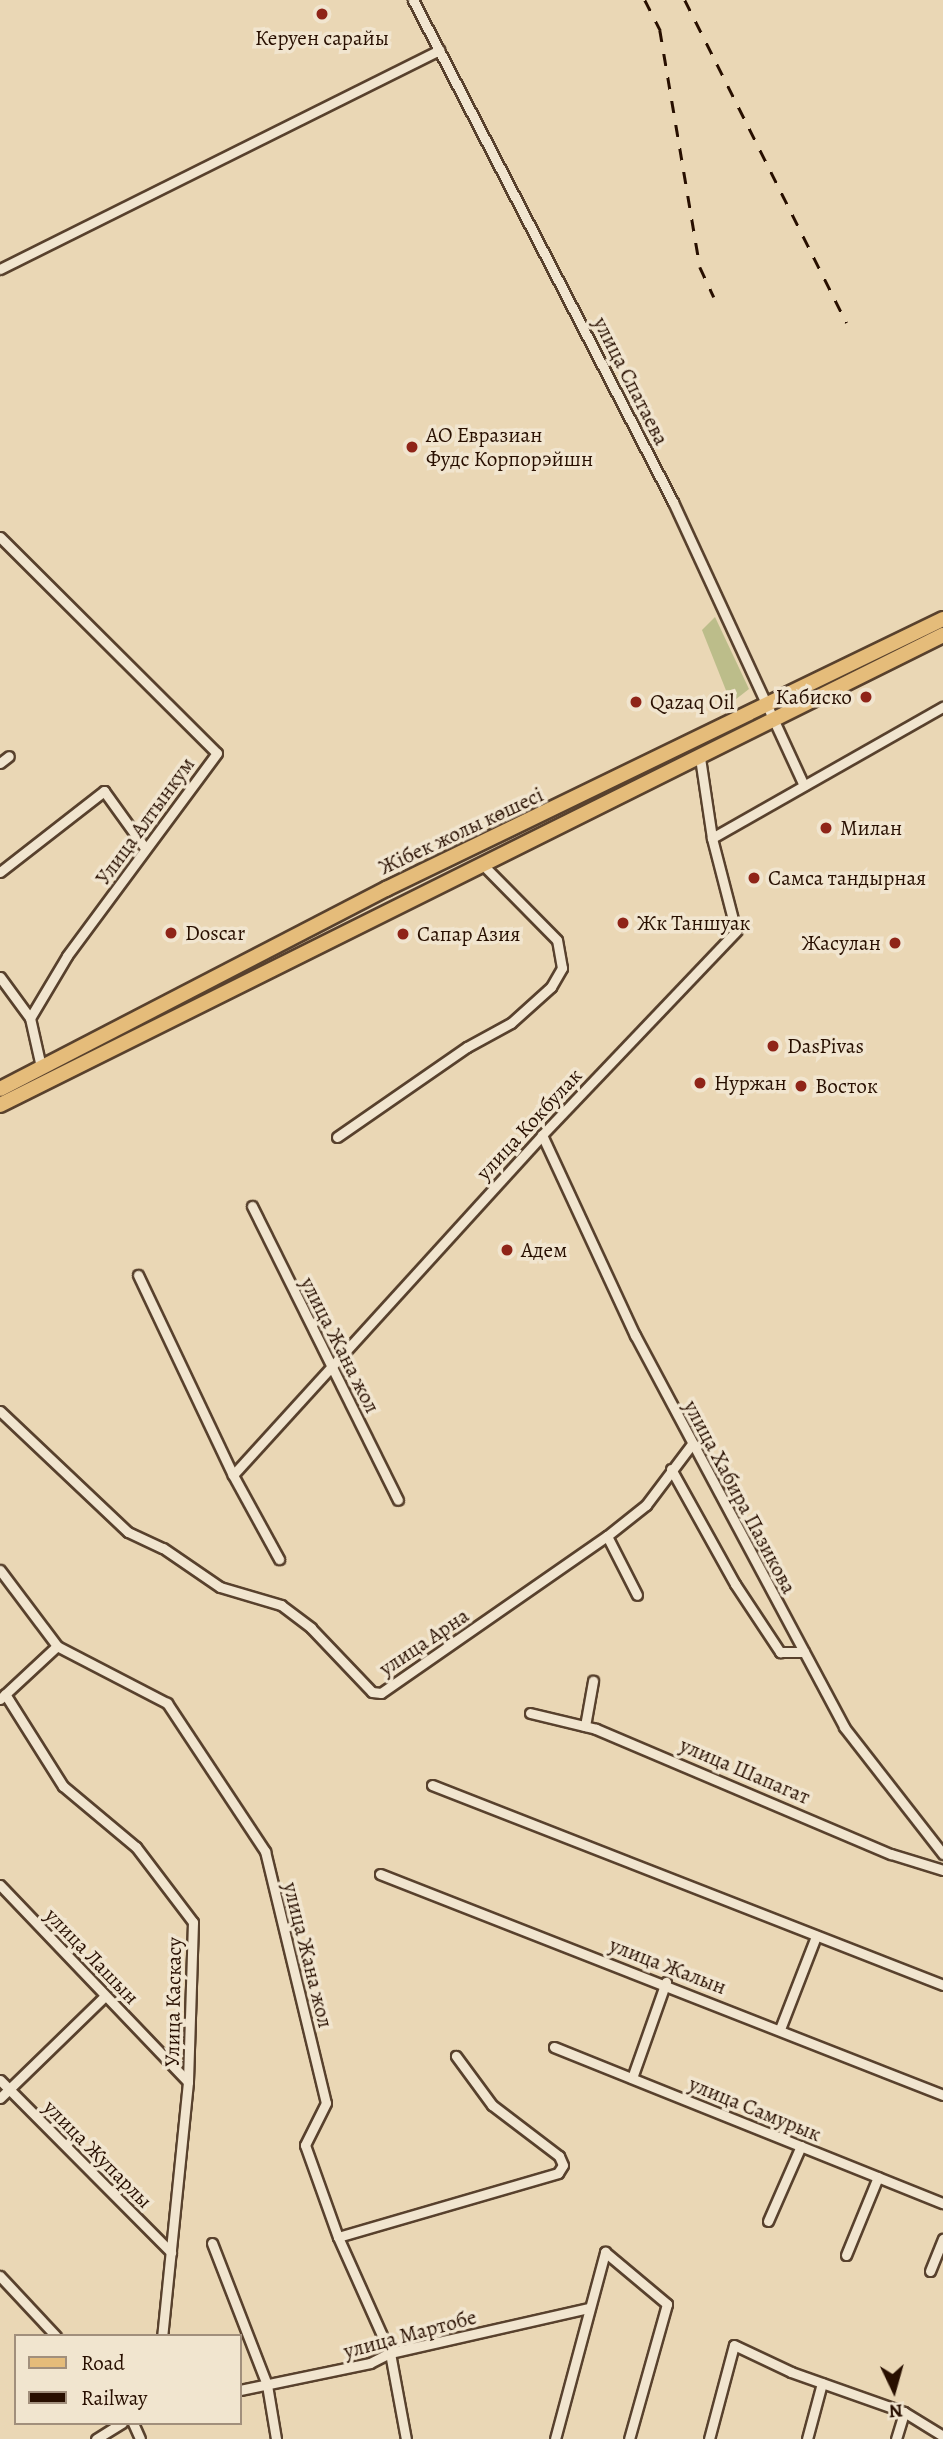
<!DOCTYPE html>
<meta charset="utf-8">
<style>
body{margin:0}
#map{position:relative;width:943px;height:2439px;overflow:hidden;background:#ead7b5;font-family:Alegreya,serif}
div>[style]{position:absolute}
[style*='--x']{left:calc(var(--x)*1px);top:calc(var(--y)*1px);width:calc(var(--w)*1px);rotate:calc(var(--a)*1deg)}
.green>*{inset:0;background:#bcbd8a}
.roads{filter:drop-shadow(2px 0 #58412d) drop-shadow(-2px 0 #58412d) drop-shadow(0 2px #58412d) drop-shadow(0 -2px #58412d)}
.street>*{height:9px;margin:-4.5px;padding:0 4.5px;transform-origin:4.5px;border-radius:4.5px;background:#f1e5cf}
.primary>*{height:14px;margin:-7px;padding:0 7px;transform-origin:7px;border-radius:7px;background:#e5bc7a}
.rail>*{height:2.5px;margin-top:-1.25px;transform-origin:0;background:repeating-linear-gradient(90deg,#280f00 0 12px,transparent 0 24px)}
.dots>*{width:19px;height:19px;translate:-50% -50%;box-sizing:border-box;border:4px solid #f1e5cf;border-radius:50%}
span{translate:-50% -50%;white-space:nowrap;text-align:center;line-height:1.15;-webkit-text-stroke:7px #f1e5cf;paint-order:stroke}
.poi-label{font-size:21px;color:#280f00}
.left{translate:0 -50%;text-align:left}
.right{translate:-100% -50%;text-align:right}
.street-label{font-size:21px;color:#280f00}
.legend{position:absolute;left:14px;top:2334px;width:228px;height:91px;box-sizing:border-box;background:#f1e5cf;border:2px solid #a18f7c;margin:0;padding:9px 12px;list-style:none;font-size:21px;color:#280f00}
.legend li{display:flex;align-items:center;gap:14px;height:35px}
.legend b{width:35px;border:2px solid #a18f7c}
.north{position:absolute;left:859px;top:2355px;width:70px;height:70px;-webkit-text-stroke:5px #f1e5cf;paint-order:stroke;rotate:175deg;font-size:19px;font-weight:700;line-height:28px;text-align:center;color:#280f00}
.north::after{content:'';display:block;margin:auto;width:24px;height:32px;background:#280f00;clip-path:polygon(50% 0,100% 100%,50% 72%,0 100%)}
</style>
<div id="map">
<div class="green">
<i style="clip-path:polygon(715px 617px,749px 689px,731px 703px,702px 630px)"></i>
</div>
<div class="roads">
<div class="street">
<i style="--x:413;--y:0;--w:565;--a:62.62"></i>
<i style="--x:673;--y:502;--w:312;--a:65.2"></i>
<i style="--x:0;--y:269;--w:491;--a:-26.5"></i>
<i style="--x:0;--y:537;--w:306;--a:44.9"></i>
<i style="--x:217;--y:753;--w:252;--a:126.5"></i>
<i style="--x:67;--y:956;--w:72;--a:120.8"></i>
<i style="--x:30;--y:1018;--w:50;--a:77.3"></i>
<i style="--x:0;--y:763;--w:11;--a:-38"></i>
<i style="--x:712;--y:838;--w:266;--a:-29.6"></i>
<i style="--x:0;--y:872;--w:132;--a:-37.9"></i>
<i style="--x:104;--y:791;--w:70;--a:54.3"></i>
<i style="--x:0;--y:977;--w:51;--a:53.8"></i>
<i style="--x:542;--y:1135;--w:221;--a:65.1"></i>
<i style="--x:635;--y:1335;--w:444;--a:61.9"></i>
<i style="--x:844;--y:1727;--w:161;--a:52.1"></i>
<i style="--x:337;--y:1137;--w:158;--a:-34.7"></i>
<i style="--x:467;--y:1047;--w:50;--a:-28.6"></i>
<i style="--x:511;--y:1023;--w:54;--a:-42"></i>
<i style="--x:551;--y:987;--w:22;--a:-60"></i>
<i style="--x:562;--y:968;--w:28;--a:-100"></i>
<i style="--x:557;--y:940;--w:108;--a:-134.6"></i>
<i style="--x:252;--y:1206;--w:328;--a:63.6"></i>
<i style="--x:138;--y:1275;--w:221;--a:64.6"></i>
<i style="--x:233;--y:1475;--w:96;--a:61.3"></i>
<i style="--x:0;--y:1411;--w:176;--a:43.4"></i>
<i style="--x:128;--y:1532;--w:38;--a:25"></i>
<i style="--x:163;--y:1548;--w:69;--a:34.4"></i>
<i style="--x:220;--y:1587;--w:64;--a:16.4"></i>
<i style="--x:281;--y:1605;--w:38;--a:37"></i>
<i style="--x:311;--y:1628;--w:88;--a:46.4"></i>
<i style="--x:372;--y:1692;--w:9;--a:6"></i>
<i style="--x:381;--y:1693;--w:275;--a:-34.8"></i>
<i style="--x:607;--y:1536;--w:50;--a:-38.5"></i>
<i style="--x:646;--y:1505;--w:76;--a:-53"></i>
<i style="--x:671;--y:1469;--w:132;--a:60.9"></i>
<i style="--x:735;--y:1584;--w:82;--a:56.5"></i>
<i style="--x:780;--y:1652;--w:24;--a:0"></i>
<i style="--x:233;--y:1475;--w:459;--a:-47.7"></i>
<i style="--x:542;--y:1135;--w:282;--a:-46.4"></i>
<i style="--x:736;--y:931;--w:96;--a:-104.5"></i>
<i style="--x:712;--y:838;--w:81;--a:-98.5"></i>
<i style="--x:607;--y:1536;--w:66;--a:63"></i>
<i style="--x:0;--y:1570;--w:95;--a:53.1"></i>
<i style="--x:57;--y:1646;--w:124;--a:27.4"></i>
<i style="--x:167;--y:1703;--w:178;--a:56.5"></i>
<i style="--x:265;--y:1851;--w:259;--a:76.4"></i>
<i style="--x:326;--y:2103;--w:47;--a:116.6"></i>
<i style="--x:305;--y:2145;--w:98;--a:70.3"></i>
<i style="--x:338;--y:2237;--w:127;--a:65.9"></i>
<i style="--x:390;--y:2353;--w:87;--a:79.5"></i>
<i style="--x:5;--y:1694;--w:109;--a:57.8"></i>
<i style="--x:63;--y:1786;--w:95;--a:39.9"></i>
<i style="--x:136;--y:1847;--w:94;--a:52.8"></i>
<i style="--x:193;--y:1922;--w:160;--a:91.8"></i>
<i style="--x:188;--y:2082;--w:255;--a:95.8"></i>
<i style="--x:0;--y:1699;--w:78;--a:-42.9"></i>
<i style="--x:530;--y:1713;--w:68;--a:13.6"></i>
<i style="--x:596;--y:1729;--w:320;--a:23"></i>
<i style="--x:891;--y:1854;--w:54;--a:17.1"></i>
<i style="--x:585;--y:1726;--w:46;--a:-79.9"></i>
<i style="--x:432;--y:1785;--w:549;--a:21.37"></i>
<i style="--x:380;--y:1874;--w:605;--a:21.43"></i>
<i style="--x:0;--y:1885;--w:272;--a:46.3"></i>
<i style="--x:780;--y:2029;--w:100;--a:-68.8"></i>
<i style="--x:554;--y:2047;--w:419;--a:21.9"></i>
<i style="--x:632;--y:2078;--w:102;--a:-70.5"></i>
<i style="--x:0;--y:2080;--w:243;--a:45.2"></i>
<i style="--x:0;--y:2098;--w:146;--a:-44.2"></i>
<i style="--x:768;--y:2221;--w:82;--a:-66.3"></i>
<i style="--x:338;--y:2237;--w:229;--a:-16.2"></i>
<i style="--x:558;--y:2173;--w:9;--a:-58"></i>
<i style="--x:563;--y:2165;--w:10;--a:-114"></i>
<i style="--x:559;--y:2156;--w:84;--a:-142.7"></i>
<i style="--x:492;--y:2105;--w:61;--a:-126.3"></i>
<i style="--x:212;--y:2243;--w:152;--a:68.8"></i>
<i style="--x:267;--y:2385;--w:55;--a:80.5"></i>
<i style="--x:846;--y:2255;--w:84;--a:-67.7"></i>
<i style="--x:930;--y:2271;--w:35;--a:-68"></i>
<i style="--x:0;--y:2276;--w:82;--a:47"></i>
<i style="--x:240;--y:2390;--w:133;--a:-11.7"></i>
<i style="--x:370;--y:2363;--w:22;--a:-27"></i>
<i style="--x:390;--y:2353;--w:203;--a:-12.8"></i>
<i style="--x:133;--y:2423;--w:17;--a:66"></i>
<i style="--x:96;--y:2439;--w:31;--a:-32"></i>
<i style="--x:555;--y:2439;--w:194;--a:-75"></i>
<i style="--x:605;--y:2252;--w:81;--a:40"></i>
<i style="--x:667;--y:2304;--w:140;--a:105.7"></i>
<i style="--x:709;--y:2439;--w:97;--a:-75.1"></i>
<i style="--x:734;--y:2345;--w:63;--a:25.3"></i>
<i style="--x:791;--y:2372;--w:120;--a:19.5"></i>
<i style="--x:904;--y:2412;--w:46;--a:31.6"></i>
<i style="--x:807;--y:2439;--w:58;--a:-75"></i>
<i style="--x:896;--y:2439;--w:28;--a:-73"></i>
</div>
<div class="primary">
<i style="--x:0;--y:1089;--w:435;--a:-27.4"></i>
<i style="--x:386;--y:889;--w:619;--a:-25.86"></i>
<i style="--x:0;--y:1105;--w:1054;--a:-26.49"></i>
</div>
</div>
<div class="rail">
<i style="--x:645;--y:0;--w:34;--a:63"></i>
<i style="--x:660;--y:30;--w:240;--a:80.4"></i>
<i style="--x:700;--y:267;--w:33;--a:65"></i>
<i style="--x:685;--y:0;--w:361;--a:63.4"></i>
</div>
<div class="dots">
<i style="left:322px;top:14px;background:#8f2418"></i>
<i style="left:412px;top:447px;background:#8f2418"></i>
<i style="left:866px;top:697px;background:#8f2418"></i>
<i style="left:636px;top:702px;background:#8f2418"></i>
<i style="left:826px;top:828px;background:#8f2418"></i>
<i style="left:754px;top:878px;background:#8f2418"></i>
<i style="left:623px;top:923px;background:#8f2418"></i>
<i style="left:171px;top:933px;background:#8f2418"></i>
<i style="left:403px;top:934px;background:#8f2418"></i>
<i style="left:895px;top:943px;background:#8f2418"></i>
<i style="left:773px;top:1046px;background:#8f2418"></i>
<i style="left:700px;top:1083px;background:#8f2418"></i>
<i style="left:801px;top:1086px;background:#8f2418"></i>
<i style="left:507px;top:1250px;background:#8f2418"></i>
</div>
<div class="poi-label">
<span style="left:322px;top:38px">Керуен сарайы</span>
<span class="left" style="left:426px;top:447px">АО Евразиан<br>Фудс Корпорэйшн</span>
<span class="right" style="left:852px;top:697px">Кабиско</span>
<span class="left" style="left:650px;top:702px">Qazaq Oil</span>
<span class="left" style="left:840px;top:828px">Милан</span>
<span class="left" style="left:768px;top:878px">Самса тандырная</span>
<span class="left" style="left:637px;top:923px">Жк Таншуак</span>
<span class="left" style="left:185px;top:933px">Doscar</span>
<span class="left" style="left:417px;top:934px">Сапар Азия</span>
<span class="right" style="left:881px;top:943px">Жасулан</span>
<span class="left" style="left:787px;top:1046px">DasPivas</span>
<span class="left" style="left:714px;top:1083px">Нуржан</span>
<span class="left" style="left:815px;top:1086px">Восток</span>
<span class="left" style="left:521px;top:1250px">Адем</span>
</div>
<div class="street-label">
<span style="left:631px;top:381px;rotate:63deg">улица Спатаева</span>
<span style="left:145px;top:821px;rotate:-54deg">Улица Алтынкум</span>
<span style="left:461px;top:831px;rotate:-25deg">Жібек жолы көшесі</span>
<span style="left:529px;top:1124px;rotate:-47deg">улица Кокбулак</span>
<span style="left:340px;top:1345px;rotate:63deg">улица Жана жол</span>
<span style="left:740px;top:1497px;rotate:62deg">улица Хабира Пазикова</span>
<span style="left:424px;top:1642px;rotate:-34deg">улица Арна</span>
<span style="left:745px;top:1771px;rotate:23deg">улица Шапагат</span>
<span style="left:308px;top:1955px;rotate:76deg">улица Жана жол</span>
<span style="left:92px;top:1956px;rotate:46deg">улица Лашын</span>
<span style="left:668px;top:1966px;rotate:21deg">улица Жалын</span>
<span style="left:173px;top:2002px;rotate:-89deg">Улица Каскасу</span>
<span style="left:755px;top:2109px;rotate:22deg">улица Самурык</span>
<span style="left:98px;top:2154px;rotate:45deg">улица Жупарлы</span>
<span style="left:410px;top:2334px;rotate:-15deg">улица Мартобе</span>
</div>
<ul class="legend">
<li><b style="height:9px;background:#e5bc7a"></b>Road</li>
<li><b style="height:9px;background:#280f00"></b>Railway</li>
</ul>
<div class="north">N</div>
</div>
